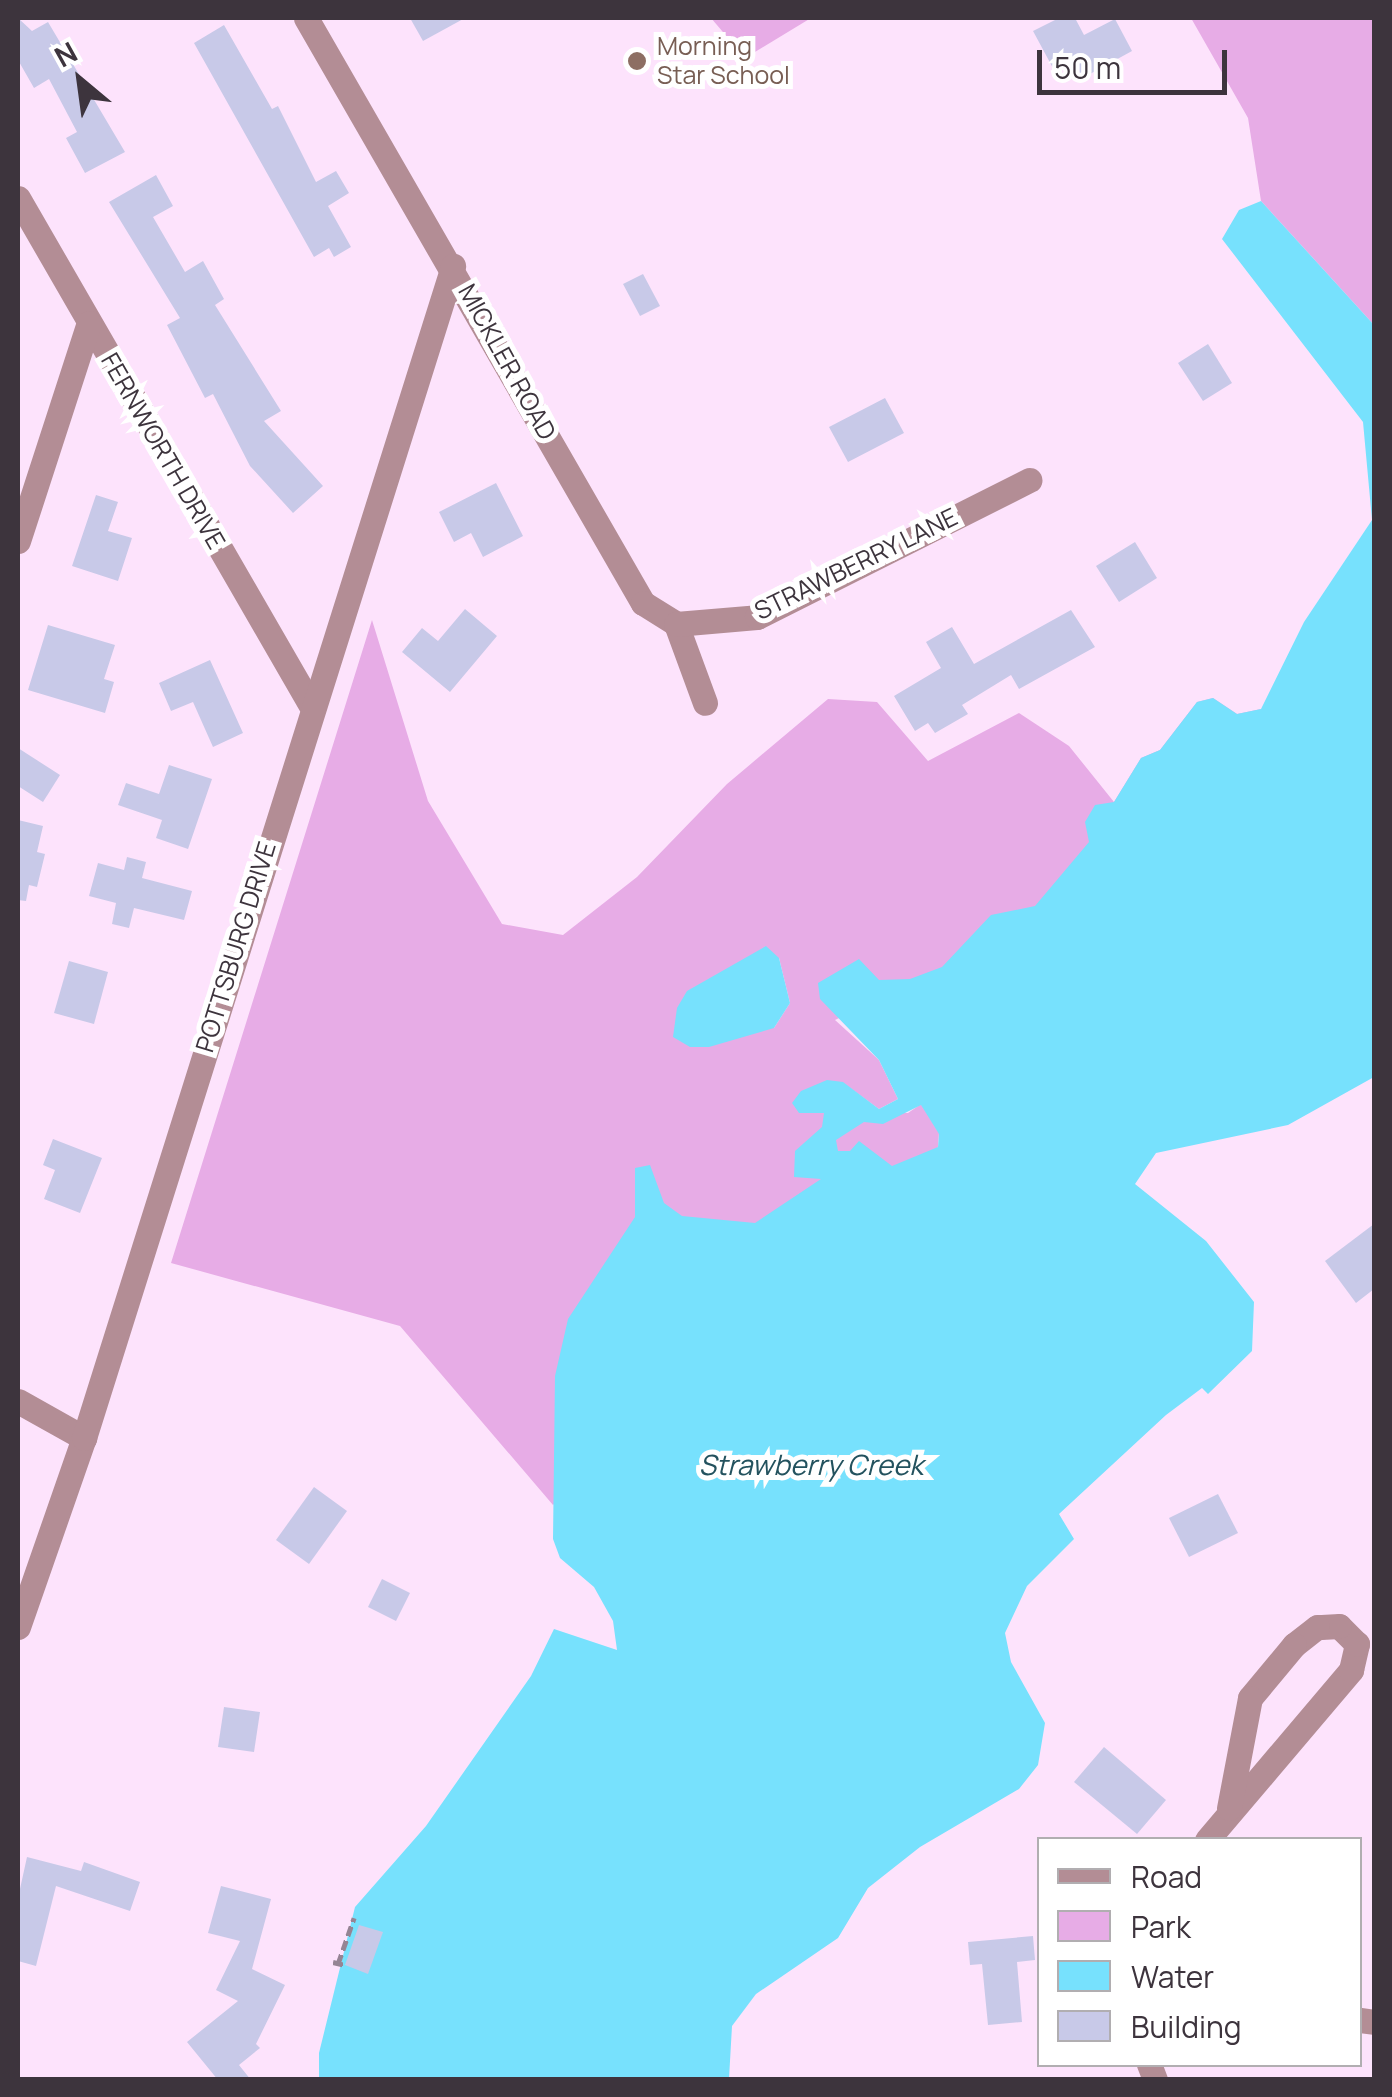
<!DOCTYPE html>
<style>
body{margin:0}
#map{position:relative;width:1392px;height:2097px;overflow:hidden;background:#fde3fc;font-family:Manrope,sans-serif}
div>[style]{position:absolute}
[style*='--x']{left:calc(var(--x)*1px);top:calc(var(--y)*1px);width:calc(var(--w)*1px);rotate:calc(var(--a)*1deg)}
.green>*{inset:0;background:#e7ace6}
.water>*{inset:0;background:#77e1fd}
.building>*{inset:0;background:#c8c9e8}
.path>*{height:5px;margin-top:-2.5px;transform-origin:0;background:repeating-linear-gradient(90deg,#958494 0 10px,transparent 0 15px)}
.minor>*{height:25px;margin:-12.5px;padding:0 12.5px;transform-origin:12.5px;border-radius:12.5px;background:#b38d95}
.dots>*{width:28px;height:28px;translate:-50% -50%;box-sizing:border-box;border:5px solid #fff;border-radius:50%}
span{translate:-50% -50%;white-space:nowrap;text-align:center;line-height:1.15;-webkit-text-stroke:10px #fff;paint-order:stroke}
.education-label{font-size:25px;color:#785e54}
.left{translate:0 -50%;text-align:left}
.street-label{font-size:25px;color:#3d343d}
.water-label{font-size:28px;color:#23525e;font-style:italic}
.frame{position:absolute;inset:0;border:20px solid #3d343d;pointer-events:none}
.legend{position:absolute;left:1037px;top:1837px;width:325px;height:230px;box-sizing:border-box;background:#fff;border:2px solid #b1aeb1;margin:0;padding:12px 18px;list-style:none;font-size:30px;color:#3d343d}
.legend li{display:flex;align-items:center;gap:20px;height:50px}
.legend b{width:50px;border:2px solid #b1aeb1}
.north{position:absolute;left:30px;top:30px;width:100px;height:100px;-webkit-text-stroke:8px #fff;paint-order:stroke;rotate:331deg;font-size:28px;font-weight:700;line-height:40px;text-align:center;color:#3d343d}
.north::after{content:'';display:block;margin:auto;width:35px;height:45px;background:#3d343d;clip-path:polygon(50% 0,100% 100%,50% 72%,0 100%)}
.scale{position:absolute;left:1037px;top:50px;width:190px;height:45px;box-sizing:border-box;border:5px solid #3d343d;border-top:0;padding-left:12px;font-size:30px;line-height:35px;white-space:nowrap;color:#3d343d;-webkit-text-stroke:8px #fff;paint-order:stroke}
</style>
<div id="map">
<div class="green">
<i style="clip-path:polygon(711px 18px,811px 18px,745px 58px)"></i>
<i style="clip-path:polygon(1191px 18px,1374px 18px,1374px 325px,1261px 201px,1248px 118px)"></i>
<i style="clip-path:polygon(evenodd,372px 620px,428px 801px,502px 924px,563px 935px,637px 877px,727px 784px,828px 699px,877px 702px,928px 761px,1019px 713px,1069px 746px,1114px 802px,1141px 758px,1160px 750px,1197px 702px,1213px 698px,1237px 714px,1261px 709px,1095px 836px,1066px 910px,835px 1020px,879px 1060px,898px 1099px,879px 1109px,842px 1082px,799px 1113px,908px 1113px,921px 1104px,939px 1133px,938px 1147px,553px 1505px,400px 1326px,171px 1263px,372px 620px,779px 958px,790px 1003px,774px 1028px,779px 958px)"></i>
</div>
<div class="water">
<i style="clip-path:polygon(evenodd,1261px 201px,1374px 325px,1374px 1077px,1288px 1125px,1156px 1153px,1135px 1184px,1206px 1241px,1254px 1302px,1252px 1351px,1208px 1394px,1202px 1388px,1166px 1415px,1059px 1514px,1074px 1539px,1027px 1586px,1005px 1633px,1011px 1662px,1045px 1723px,1038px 1765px,1019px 1789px,920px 1847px,868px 1888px,838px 1938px,756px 1994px,732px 2026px,729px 2079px,319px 2080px,319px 2053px,355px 1907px,426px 1826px,531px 1676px,554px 1629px,617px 1650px,613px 1621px,594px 1587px,560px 1558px,553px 1539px,555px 1376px,568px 1319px,635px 1217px,635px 1168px,650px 1165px,664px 1203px,682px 1216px,755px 1223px,821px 1179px,794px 1177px,795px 1151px,822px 1127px,824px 1113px,799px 1113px,792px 1103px,801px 1091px,827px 1080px,843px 1082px,879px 1109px,898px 1099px,879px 1060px,820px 999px,818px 983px,859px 959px,879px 980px,910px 979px,942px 967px,991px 915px,1035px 906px,1089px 842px,1085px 822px,1095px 805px,1114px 802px,1141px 758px,1160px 750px,1197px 702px,1213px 698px,1237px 714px,1261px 709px,1304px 622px,1372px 520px,1363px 422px,1222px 239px,1239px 210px,1261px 201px,921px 1105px,939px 1134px,938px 1147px,892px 1166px,859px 1141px,850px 1151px,838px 1151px,836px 1140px,864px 1122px,883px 1124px,921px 1105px)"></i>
<i style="clip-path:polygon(766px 946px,779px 958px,790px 1003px,774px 1028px,709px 1047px,690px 1047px,673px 1037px,677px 1008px,687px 991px)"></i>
</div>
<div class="building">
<i style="clip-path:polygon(18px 18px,32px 31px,48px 22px,125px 152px,85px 173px,66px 138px,77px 132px,49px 79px,34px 88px,18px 60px)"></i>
<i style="clip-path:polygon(410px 18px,465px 18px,423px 41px)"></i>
<i style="clip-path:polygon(1059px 18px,1075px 18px,1084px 35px,1115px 19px,1132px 51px,1079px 80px,1069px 62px,1054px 70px,1033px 31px)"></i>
<i style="clip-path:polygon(224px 25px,272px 109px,278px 106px,316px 182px,336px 171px,349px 193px,328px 206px,351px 247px,334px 257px,329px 248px,314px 257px,194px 43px)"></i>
<i style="clip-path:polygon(156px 175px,173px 206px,153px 217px,185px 272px,203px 261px,224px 299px,215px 305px,281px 411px,264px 421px,323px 486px,293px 513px,250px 466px,213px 394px,205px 398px,167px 325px,180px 318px,109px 202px)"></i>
<i style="clip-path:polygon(643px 274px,660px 306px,640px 316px,623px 284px)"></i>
<i style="clip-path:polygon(1208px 344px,1232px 383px,1203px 401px,1178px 363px)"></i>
<i style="clip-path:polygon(885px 398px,904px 433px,848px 462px,829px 427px)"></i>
<i style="clip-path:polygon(496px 483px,523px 536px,483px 557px,471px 533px,454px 542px,439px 512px)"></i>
<i style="clip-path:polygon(96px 495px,118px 502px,108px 531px,132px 538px,118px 581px,72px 566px)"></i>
<i style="clip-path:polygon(1135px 542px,1157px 578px,1119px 602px,1096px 566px)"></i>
<i style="clip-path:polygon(465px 609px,497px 636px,450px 692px,402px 652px,422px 628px,438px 641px)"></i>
<i style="clip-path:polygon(1071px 610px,1095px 647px,1019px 689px,1011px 675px,962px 705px,968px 714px,935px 733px,928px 723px,915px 731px,894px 696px,941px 668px,926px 642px,952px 627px,974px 664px)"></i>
<i style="clip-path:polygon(48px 625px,115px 645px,104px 679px,114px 682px,105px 713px,28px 690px)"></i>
<i style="clip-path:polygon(210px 660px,243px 733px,213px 747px,193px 702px,171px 711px,159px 683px)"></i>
<i style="clip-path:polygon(18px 748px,60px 775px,43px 802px,18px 786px)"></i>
<i style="clip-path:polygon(169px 765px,212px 779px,188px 849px,156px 838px,162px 820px,118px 805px,126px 783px,159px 794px)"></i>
<i style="clip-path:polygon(18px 820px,43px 826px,37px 852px,45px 854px,37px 887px,29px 885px,26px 901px,18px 900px)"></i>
<i style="clip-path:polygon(127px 857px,146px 862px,142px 878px,192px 891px,184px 920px,134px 908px,129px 928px,112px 924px,116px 903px,89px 896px,98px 863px,124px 870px)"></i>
<i style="clip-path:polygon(69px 961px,108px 972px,94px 1024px,54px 1013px)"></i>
<i style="clip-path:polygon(53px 1139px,102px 1158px,80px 1213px,44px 1199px,55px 1170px,43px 1165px)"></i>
<i style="clip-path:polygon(1374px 1224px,1374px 1289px,1356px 1303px,1325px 1261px)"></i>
<i style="clip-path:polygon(314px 1487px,347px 1511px,309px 1564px,276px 1540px)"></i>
<i style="clip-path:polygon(1218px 1494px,1238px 1533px,1189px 1557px,1169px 1518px)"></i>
<i style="clip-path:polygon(382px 1579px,410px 1593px,396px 1621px,368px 1607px)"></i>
<i style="clip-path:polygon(224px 1707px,260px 1712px,254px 1752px,218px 1747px)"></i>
<i style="clip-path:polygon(1104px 1747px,1166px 1800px,1137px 1834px,1074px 1782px)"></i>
<i style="clip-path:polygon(27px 1857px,81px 1871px,84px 1862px,140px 1882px,130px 1911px,56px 1886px,36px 1966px,18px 1961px,18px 1898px)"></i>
<i style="clip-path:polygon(221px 1886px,271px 1899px,252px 1969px,285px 1985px,256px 2044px,260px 2048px,239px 2065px,251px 2080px,218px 2080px,187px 2042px,238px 2001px,216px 1990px,240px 1941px,208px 1933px)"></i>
<i style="clip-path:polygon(359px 1925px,383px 1932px,368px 1974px,345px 1965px)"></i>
<i style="clip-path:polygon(1033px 1936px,1035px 1960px,1017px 1962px,1022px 2022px,988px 2025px,982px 1964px,970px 1965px,968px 1942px)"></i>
</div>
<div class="path">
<i style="--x:333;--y:1962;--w:12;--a:14"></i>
<i style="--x:338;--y:1964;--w:49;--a:-70.8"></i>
</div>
<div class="minor">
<i style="--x:306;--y:18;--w:675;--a:60.06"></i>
<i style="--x:643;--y:603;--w:39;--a:32"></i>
<i style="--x:676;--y:624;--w:84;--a:69.8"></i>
<i style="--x:18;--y:198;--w:584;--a:60.01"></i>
<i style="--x:18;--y:541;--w:229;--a:-72"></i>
<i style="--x:676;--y:624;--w:81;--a:-4.9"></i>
<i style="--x:757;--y:617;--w:305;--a:-26.7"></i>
<i style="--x:18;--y:1401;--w:76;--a:29.3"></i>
<i style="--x:18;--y:1627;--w:200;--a:-70.8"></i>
<i style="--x:84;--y:1438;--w:1229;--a:-72.52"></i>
<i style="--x:1207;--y:1840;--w:223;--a:-49.7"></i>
<i style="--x:1351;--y:1670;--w:27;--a:-77"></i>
<i style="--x:1357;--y:1644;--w:25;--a:-135"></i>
<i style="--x:1339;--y:1626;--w:22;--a:177"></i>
<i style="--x:1317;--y:1627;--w:29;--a:142"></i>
<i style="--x:1294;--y:1645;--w:69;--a:129.7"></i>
<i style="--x:1250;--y:1698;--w:112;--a:100.8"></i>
<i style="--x:1360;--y:2020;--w:14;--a:8"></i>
<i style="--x:1149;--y:2064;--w:17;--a:69"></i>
</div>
<div class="dots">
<i style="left:637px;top:61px;background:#8d6e63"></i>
</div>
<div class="education-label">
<span class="left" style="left:657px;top:61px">Morning<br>Star School</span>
</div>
<div class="street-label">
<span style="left:507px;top:362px;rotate:61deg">MICKLER ROAD</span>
<span style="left:163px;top:451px;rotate:60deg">FERNWORTH DRIVE</span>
<span style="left:856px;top:564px;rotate:-26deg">STRAWBERRY LANE</span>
<span style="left:236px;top:947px;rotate:-73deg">POTTSBURG DRIVE</span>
</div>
<div class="water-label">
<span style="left:811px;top:1464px">Strawberry Creek</span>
</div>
<div class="frame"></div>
<ul class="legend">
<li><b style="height:12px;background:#b38d95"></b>Road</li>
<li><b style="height:28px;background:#e7ace6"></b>Park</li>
<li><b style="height:28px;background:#77e1fd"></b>Water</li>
<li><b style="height:28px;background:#c8c9e8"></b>Building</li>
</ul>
<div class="north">N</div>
<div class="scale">50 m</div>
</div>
